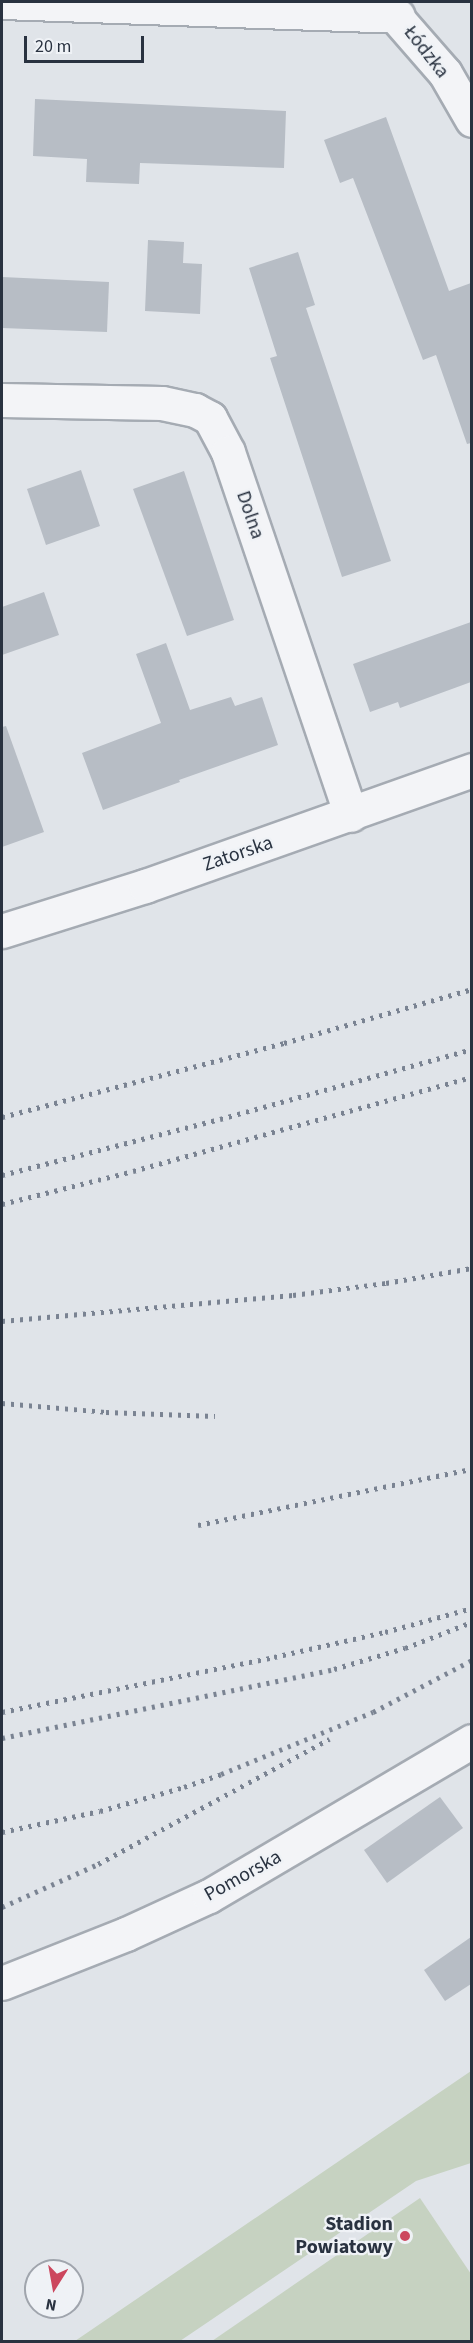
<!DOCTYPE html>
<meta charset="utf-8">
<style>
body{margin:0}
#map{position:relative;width:473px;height:2343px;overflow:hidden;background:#e0e4e9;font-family:"Source Sans 3",sans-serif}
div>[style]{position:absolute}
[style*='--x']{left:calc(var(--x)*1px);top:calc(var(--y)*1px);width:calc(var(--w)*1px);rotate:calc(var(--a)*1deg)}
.green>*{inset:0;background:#c6d2c1}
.building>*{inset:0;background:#b7bdc5}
.roads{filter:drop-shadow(2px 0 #a5abb3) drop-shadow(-2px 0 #a5abb3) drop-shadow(0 2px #a5abb3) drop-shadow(0 -2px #a5abb3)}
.minor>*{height:33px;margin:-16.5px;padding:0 16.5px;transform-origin:16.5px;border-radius:16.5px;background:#f3f4f7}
.rail>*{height:4.5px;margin-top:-2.25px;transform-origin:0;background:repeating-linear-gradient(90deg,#7a8392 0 3px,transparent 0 9px)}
.dots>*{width:16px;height:16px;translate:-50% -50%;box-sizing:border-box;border:3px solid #eff2f6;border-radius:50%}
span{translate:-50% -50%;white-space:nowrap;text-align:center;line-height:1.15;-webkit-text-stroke:4.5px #eff2f6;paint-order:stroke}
.street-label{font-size:20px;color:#293240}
.poi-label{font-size:20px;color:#293240;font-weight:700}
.right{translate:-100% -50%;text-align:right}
.frame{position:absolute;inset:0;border:3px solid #293240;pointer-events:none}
.north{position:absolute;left:24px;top:2259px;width:60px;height:60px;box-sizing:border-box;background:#eff2f6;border:2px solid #a0a5ad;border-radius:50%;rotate:191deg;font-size:16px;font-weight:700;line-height:24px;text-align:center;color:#293240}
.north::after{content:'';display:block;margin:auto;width:21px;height:27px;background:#cc475e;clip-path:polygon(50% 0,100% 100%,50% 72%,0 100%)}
.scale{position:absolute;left:24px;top:36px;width:120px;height:27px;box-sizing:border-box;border:3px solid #293240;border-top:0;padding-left:8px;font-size:18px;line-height:21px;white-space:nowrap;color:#293240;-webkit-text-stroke:4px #eff2f6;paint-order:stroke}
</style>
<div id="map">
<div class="green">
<i style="clip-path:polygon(471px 2071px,471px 2163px,416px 2181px,180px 2341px,75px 2341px)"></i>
<i style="clip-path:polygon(420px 2198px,471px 2274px,471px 2341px,212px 2341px)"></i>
</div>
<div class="building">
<i style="clip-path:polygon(35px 99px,286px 111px,284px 168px,140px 163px,139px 184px,86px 182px,87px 159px,33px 156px)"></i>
<i style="clip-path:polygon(386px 117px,449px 291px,471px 283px,471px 443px,467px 444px,436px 355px,423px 360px,353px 178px,340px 183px,324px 140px)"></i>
<i style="clip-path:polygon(148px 240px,184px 242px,183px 263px,202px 264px,200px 314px,145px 311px)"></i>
<i style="clip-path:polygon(298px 252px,315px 305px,306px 308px,391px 561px,342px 577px,270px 358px,277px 356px,249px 268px)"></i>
<i style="clip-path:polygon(2px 277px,109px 282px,107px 332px,2px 328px)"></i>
<i style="clip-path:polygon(81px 470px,100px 526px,46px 545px,27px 489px)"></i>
<i style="clip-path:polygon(184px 471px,234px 620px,187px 636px,133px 489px)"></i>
<i style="clip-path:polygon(44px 592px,59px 635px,2px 655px,2px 607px)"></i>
<i style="clip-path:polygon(471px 622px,471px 682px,400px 708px,398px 702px,370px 712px,353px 664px)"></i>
<i style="clip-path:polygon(166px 643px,190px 710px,231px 697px,235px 706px,262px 697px,278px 745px,179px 780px,180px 782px,103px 810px,82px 753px,161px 723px,136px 654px)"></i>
<i style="clip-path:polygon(6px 726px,44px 832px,2px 847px,2px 727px)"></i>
<i style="clip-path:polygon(440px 1797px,463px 1828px,387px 1883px,364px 1850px)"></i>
<i style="clip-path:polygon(471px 1937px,471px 1984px,445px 2001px,424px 1970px)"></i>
</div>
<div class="roads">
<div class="minor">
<i style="--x:2;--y:2;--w:396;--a:2"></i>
<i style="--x:383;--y:2;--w:94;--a:48.9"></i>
<i style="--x:445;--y:73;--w:54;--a:60.1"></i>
<i style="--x:2;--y:400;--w:160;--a:1.1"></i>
<i style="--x:162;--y:403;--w:34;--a:12"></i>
<i style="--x:195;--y:410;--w:17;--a:28"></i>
<i style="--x:210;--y:418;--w:38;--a:62"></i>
<i style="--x:228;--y:452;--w:383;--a:71.3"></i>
<i style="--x:2;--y:931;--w:150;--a:-17.5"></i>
<i style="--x:145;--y:886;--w:347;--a:-19.5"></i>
<i style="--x:2;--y:1983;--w:133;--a:-21.6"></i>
<i style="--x:126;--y:1934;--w:91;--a:-24.6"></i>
<i style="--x:209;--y:1896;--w:305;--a:-30.5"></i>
</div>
</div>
<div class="rail">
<i style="--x:2;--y:1117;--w:292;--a:-14.7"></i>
<i style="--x:284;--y:1043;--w:196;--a:-16"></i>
<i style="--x:2;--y:1175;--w:225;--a:-14.4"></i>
<i style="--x:220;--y:1119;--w:262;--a:-15.5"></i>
<i style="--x:2;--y:1204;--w:135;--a:-14.1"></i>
<i style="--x:133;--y:1171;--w:352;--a:-15.5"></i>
<i style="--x:2;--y:1321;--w:292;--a:-5.1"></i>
<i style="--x:293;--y:1295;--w:94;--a:-7.4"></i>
<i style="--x:386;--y:1283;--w:87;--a:-9.9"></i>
<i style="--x:2;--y:1403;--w:104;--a:4.9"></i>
<i style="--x:106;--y:1412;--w:109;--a:2.1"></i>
<i style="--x:198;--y:1525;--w:280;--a:-11.6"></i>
<i style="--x:2;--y:1712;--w:278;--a:-11.4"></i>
<i style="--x:274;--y:1657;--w:114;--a:-12.7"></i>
<i style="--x:385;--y:1632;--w:90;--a:-15.4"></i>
<i style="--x:2;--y:1738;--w:339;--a:-11.7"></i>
<i style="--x:334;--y:1669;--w:74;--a:-16.5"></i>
<i style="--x:405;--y:1648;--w:72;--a:-21.2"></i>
<i style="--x:2;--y:1832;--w:100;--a:-12.1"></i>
<i style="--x:100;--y:1811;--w:87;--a:-15.9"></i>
<i style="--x:184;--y:1787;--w:39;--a:-19"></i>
<i style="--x:221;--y:1774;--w:164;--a:-22.2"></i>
<i style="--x:373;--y:1712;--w:112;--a:-27.7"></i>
<i style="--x:2;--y:1907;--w:105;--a:-24.1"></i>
<i style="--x:98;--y:1864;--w:263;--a:-28.4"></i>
</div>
<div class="dots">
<i style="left:405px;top:2236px;background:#cc475e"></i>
</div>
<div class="street-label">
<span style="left:426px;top:52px;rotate:52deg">Łódzka</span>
<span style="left:250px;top:515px;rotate:71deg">Dolna</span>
<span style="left:238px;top:854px;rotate:-19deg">Zatorska</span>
<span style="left:243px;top:1876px;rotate:-29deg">Pomorska</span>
</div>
<div class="poi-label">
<span class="right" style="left:393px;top:2236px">Stadion<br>Powiatowy</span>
</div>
<div class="frame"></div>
<div class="north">N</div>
<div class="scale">20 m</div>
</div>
